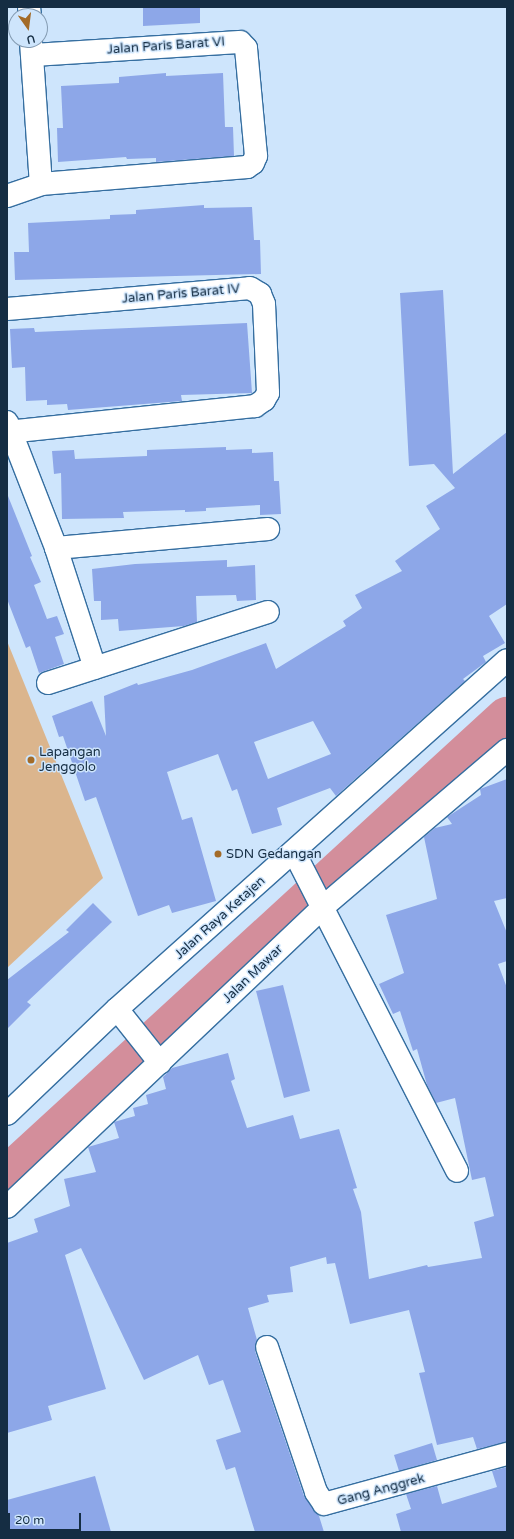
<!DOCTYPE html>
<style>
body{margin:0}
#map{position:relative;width:514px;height:1539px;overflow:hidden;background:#cee5fc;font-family:"Varela Round",sans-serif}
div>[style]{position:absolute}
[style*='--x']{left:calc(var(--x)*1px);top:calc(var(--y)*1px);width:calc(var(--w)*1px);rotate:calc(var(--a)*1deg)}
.green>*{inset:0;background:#dbb58d}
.river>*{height:44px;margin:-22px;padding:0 22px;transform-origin:22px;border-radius:22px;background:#d38e9b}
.building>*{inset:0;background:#8da7e8}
.roads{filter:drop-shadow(1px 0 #356ea0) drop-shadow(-1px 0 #356ea0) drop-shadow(0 1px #356ea0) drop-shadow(0 -1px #356ea0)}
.minor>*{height:22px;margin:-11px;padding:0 11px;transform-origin:11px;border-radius:11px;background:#fff}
.tertiary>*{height:22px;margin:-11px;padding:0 11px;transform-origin:11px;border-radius:11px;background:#fff}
.dots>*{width:11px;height:11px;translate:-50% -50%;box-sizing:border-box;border:2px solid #cee5fc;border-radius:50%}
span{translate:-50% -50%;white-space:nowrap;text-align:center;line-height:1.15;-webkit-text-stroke:3px #cee5fc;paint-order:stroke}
.street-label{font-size:13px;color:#152d43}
.poi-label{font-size:13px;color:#152d43}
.left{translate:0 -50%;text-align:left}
.frame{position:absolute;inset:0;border:8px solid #152d43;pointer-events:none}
.north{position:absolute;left:8px;top:8px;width:40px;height:40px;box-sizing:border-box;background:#cee5fc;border:1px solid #849bb2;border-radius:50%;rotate:166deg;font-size:11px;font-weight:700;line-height:16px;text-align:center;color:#152d43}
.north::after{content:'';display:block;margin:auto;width:14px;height:18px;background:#a36b28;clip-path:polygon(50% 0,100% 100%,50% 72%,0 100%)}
.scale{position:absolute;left:8px;top:1513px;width:73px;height:18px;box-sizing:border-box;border:2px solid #152d43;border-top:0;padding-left:5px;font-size:12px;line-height:14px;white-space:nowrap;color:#152d43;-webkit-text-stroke:3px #cee5fc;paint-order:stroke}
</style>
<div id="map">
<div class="green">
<i style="clip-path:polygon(7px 641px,103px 878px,7px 968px)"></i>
</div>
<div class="river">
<i style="--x:7;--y:1178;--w:679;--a:-42.55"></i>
</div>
<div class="building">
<i style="clip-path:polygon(143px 7px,200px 7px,200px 23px,143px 26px)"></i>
<i style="clip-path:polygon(166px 73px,166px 76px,223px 73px,225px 127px,233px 127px,234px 156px,156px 162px,156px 158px,127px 159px,126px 157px,58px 162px,57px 128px,63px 128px,61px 86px,119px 83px,119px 77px)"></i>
<i style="clip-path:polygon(204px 205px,204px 208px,252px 207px,254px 240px,260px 240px,261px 274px,15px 280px,14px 252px,29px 252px,28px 223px,110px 219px,110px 215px,136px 214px,136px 210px)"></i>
<i style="clip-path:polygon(evenodd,443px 290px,453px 474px,507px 432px,507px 604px,489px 616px,505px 643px,483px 656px,486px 662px,463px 679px,465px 681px,336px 796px,330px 788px,277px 808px,282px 825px,252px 834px,237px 789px,232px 791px,218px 754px,167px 772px,182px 820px,192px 817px,216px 901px,172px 913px,169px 905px,138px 916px,96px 797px,85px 801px,63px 736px,59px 737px,52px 716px,92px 701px,106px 736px,104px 696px,137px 683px,138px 685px,192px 670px,266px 643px,276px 669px,346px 626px,343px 621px,362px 608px,355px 595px,402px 571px,395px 561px,440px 529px,426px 506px,455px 488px,434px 464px,409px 466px,400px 293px,443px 290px,313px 721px,331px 754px,268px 779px,254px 742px,313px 721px)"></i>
<i style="clip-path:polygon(247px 323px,252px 393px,181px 395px,182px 401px,68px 410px,67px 404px,47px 405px,47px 400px,26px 401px,25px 367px,12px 368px,10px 329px,34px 328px,35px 332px)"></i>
<i style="clip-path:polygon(226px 447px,226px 450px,252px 449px,252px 453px,273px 452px,274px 481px,279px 481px,281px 514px,260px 515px,260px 505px,206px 508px,206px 511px,185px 512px,185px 510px,123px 512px,124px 518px,62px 519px,61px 473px,54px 474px,52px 451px,74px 450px,75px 459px,147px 456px,147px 450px)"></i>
<i style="clip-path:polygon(8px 496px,32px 556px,30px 557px,41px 582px,34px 585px,47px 619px,57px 616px,64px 634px,55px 637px,64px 664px,39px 673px,30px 646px,26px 648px,7px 599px)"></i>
<i style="clip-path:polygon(227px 560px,227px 567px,255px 565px,256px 600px,237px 601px,236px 595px,196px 596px,197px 622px,184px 626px,119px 631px,118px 619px,101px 620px,101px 601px,94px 601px,92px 569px,135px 564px)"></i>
<i style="clip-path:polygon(507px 779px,507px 898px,494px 901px,507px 933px,507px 961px,498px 964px,507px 988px,507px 1442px,477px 1449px,473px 1437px,437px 1445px,419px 1373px,425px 1372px,409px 1310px,350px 1324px,335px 1263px,327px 1264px,326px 1257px,290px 1267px,293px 1292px,267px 1295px,269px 1302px,248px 1308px,257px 1340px,255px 1351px,304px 1496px,319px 1516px,324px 1532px,255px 1532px,235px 1467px,226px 1470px,216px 1440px,241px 1432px,223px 1380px,209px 1385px,198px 1355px,144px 1380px,81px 1248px,65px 1255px,106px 1389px,48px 1406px,52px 1420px,7px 1433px,7px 1243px,38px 1232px,34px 1219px,70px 1206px,64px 1179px,96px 1172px,88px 1147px,119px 1138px,114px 1122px,135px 1116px,133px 1108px,148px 1104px,146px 1095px,166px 1089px,163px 1077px,172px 1068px,228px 1053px,235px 1079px,231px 1081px,247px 1128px,293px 1115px,300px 1139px,339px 1129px,357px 1188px,353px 1189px,361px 1212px,369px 1279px,427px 1265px,428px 1267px,482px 1258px,474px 1222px,494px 1216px,485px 1177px,472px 1180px,455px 1098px,436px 1103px,427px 1085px,417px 1049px,413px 1051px,400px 1011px,393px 1014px,379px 984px,404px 973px,386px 915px,437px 899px,424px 837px,435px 828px,452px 824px,447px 817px,481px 795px,480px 789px)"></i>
<i style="clip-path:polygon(93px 903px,112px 922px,27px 1002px,31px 1005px,7px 1029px,7px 980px,69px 932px,66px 930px)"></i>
<i style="clip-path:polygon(283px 985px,310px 1091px,284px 1098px,256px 991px)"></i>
<i style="clip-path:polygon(432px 1443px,437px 1460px,399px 1471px,394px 1455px)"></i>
<i style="clip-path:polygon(507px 1467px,507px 1532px,401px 1532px,396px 1514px,411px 1509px,406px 1494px,437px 1486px,442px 1504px,497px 1487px,492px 1471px)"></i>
<i style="clip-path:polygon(95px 1476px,111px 1532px,7px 1532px,7px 1500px)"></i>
</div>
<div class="roads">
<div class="minor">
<i style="--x:29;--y:7;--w:9;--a:84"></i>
<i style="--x:31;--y:42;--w:142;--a:86"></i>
<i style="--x:7;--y:196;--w:36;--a:-19"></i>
<i style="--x:41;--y:184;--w:207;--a:-4.7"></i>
<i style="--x:247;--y:167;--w:7;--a:-34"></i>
<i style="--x:253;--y:163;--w:8;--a:-67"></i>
<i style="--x:256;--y:156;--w:108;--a:-95.3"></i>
<i style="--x:246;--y:48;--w:8;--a:-135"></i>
<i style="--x:240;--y:42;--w:208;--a:176.4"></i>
<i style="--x:7;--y:309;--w:244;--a:-4.9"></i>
<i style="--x:250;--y:288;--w:12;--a:31"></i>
<i style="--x:260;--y:294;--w:11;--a:68"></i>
<i style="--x:264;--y:304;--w:89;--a:87.4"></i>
<i style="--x:268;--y:393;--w:8;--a:120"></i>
<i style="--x:264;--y:400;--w:11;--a:146"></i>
<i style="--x:255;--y:406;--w:247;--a:174"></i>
<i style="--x:7;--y:422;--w:135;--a:68.7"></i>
<i style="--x:56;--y:548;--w:126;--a:72"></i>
<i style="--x:56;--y:548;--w:213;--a:-5.1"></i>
<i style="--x:48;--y:683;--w:231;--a:-17.9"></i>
<i style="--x:294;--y:852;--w:358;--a:62.9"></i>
<i style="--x:7;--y:1207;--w:436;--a:-43.5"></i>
<i style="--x:323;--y:907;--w:242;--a:-40.5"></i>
<i style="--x:267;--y:1347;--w:153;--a:71.3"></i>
<i style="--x:316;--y:1492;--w:14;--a:56"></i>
<i style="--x:324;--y:1504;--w:190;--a:-15.3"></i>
</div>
<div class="tertiary">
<i style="--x:117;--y:1009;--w:69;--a:51.5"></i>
<i style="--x:7;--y:1114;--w:152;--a:-43.7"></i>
<i style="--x:117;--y:1009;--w:523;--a:-41.82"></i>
</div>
</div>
<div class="dots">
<i style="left:31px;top:760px;background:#a36b28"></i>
<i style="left:218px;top:854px;background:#a36b28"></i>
</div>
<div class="street-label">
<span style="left:166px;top:46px;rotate:-4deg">Jalan Paris Barat VI</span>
<span style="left:181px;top:294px;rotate:-5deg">Jalan Paris Barat IV</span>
<span style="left:220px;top:918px;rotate:-42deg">Jalan Raya Ketajen</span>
<span style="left:253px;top:974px;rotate:-44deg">Jalan Mawar</span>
<span style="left:381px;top:1490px;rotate:-15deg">Gang Anggrek</span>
</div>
<div class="poi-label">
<span class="left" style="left:39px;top:760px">Lapangan<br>Jenggolo</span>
<span class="left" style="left:226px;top:854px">SDN Gedangan</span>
</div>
<div class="frame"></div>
<div class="north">U</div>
<div class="scale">20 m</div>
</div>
